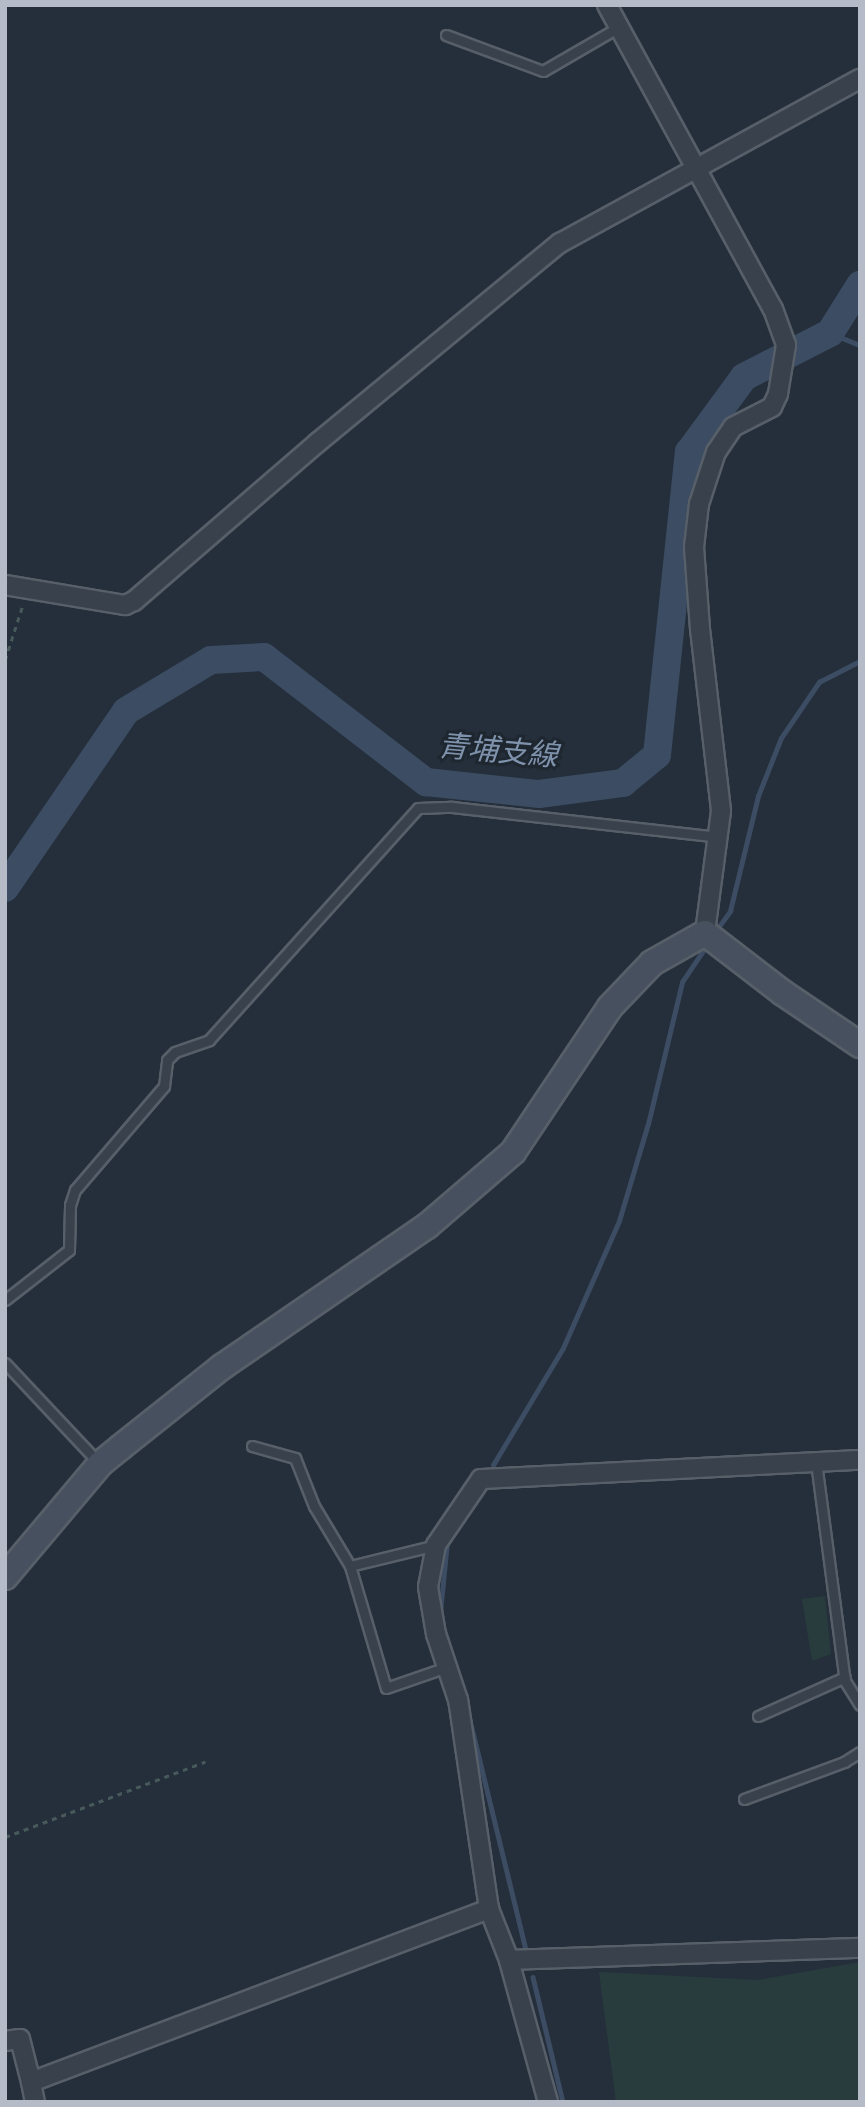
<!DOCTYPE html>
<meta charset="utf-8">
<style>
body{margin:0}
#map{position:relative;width:865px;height:2107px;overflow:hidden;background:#252f3b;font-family:Jost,"Noto Sans TC",sans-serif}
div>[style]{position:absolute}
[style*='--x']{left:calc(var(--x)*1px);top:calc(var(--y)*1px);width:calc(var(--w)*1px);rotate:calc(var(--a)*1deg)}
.green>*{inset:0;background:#283c3d}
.stream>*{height:4.5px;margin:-2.25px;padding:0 2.25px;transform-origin:2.25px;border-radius:2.25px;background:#3c4c63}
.river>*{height:28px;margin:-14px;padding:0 14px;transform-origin:14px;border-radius:14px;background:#3c4c63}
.path>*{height:2.5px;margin-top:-1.25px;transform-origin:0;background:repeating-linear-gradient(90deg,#47595b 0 5px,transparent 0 10px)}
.roads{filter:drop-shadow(2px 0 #575f69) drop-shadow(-2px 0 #575f69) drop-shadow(0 2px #575f69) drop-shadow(0 -2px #575f69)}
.lane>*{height:9px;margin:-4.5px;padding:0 4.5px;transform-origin:4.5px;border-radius:4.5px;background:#39414c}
.street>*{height:18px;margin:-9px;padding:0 9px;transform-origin:9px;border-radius:9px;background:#39414c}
.secondary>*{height:24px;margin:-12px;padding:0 12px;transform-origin:12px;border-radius:12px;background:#47505e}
span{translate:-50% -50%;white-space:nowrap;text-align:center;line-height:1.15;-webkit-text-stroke:6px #1e2630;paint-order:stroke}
.water-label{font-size:30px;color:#7f92ac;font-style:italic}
.frame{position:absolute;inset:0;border:7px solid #b5bcc7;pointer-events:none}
</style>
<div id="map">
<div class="green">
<i style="clip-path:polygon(825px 1596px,831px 1654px,812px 1661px,802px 1599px)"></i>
<i style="clip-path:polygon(860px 1962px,860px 2102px,616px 2102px,599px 1972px,757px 1980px)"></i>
</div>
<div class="stream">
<i style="--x:830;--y:333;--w:32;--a:22"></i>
<i style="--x:715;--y:932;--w:26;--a:-54"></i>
<i style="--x:730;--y:911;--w:118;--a:-76.3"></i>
<i style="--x:758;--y:796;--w:62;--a:-68.4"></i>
<i style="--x:781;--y:738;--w:68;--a:-55.8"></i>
<i style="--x:819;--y:682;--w:46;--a:-27.1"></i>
<i style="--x:493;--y:1465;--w:136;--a:-59.1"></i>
<i style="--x:563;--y:1348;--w:139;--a:-66.2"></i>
<i style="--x:619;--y:1221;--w:101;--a:-73.4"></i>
<i style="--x:648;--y:1124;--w:146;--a:-76.5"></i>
<i style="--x:682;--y:982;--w:45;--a:-56"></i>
<i style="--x:440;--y:1613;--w:71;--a:-84.4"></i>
<i style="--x:469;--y:1716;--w:241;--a:76.3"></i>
<i style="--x:533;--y:1977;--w:129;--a:76.5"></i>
</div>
<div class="river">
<i style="--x:5;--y:888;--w:214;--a:-55.6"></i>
<i style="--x:126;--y:711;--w:99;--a:-31"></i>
<i style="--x:211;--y:660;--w:53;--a:-3.2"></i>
<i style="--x:264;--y:657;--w:205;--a:37.7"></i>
<i style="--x:426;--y:782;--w:114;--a:6.1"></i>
<i style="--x:539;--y:794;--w:85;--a:-7.5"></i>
<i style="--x:623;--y:783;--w:44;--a:-39.5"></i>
<i style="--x:657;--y:755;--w:305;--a:-84"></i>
<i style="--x:689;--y:452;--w:93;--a:-53.7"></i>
<i style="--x:744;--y:377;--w:97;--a:-27.1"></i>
<i style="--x:830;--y:333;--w:57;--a:-58"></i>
</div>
<div class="path">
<i style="--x:5;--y:660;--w:59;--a:-72.2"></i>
<i style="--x:5;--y:1837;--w:214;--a:-20.6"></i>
</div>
<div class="roads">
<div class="lane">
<i style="--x:446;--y:35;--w:103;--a:20.4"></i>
<i style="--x:543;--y:71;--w:88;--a:-30.1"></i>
<i style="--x:5;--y:1300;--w:81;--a:-38"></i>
<i style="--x:69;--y:1250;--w:45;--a:-88.7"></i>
<i style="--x:70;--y:1205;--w:16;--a:-72"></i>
<i style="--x:75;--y:1190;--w:137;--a:-49.4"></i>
<i style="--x:164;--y:1086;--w:26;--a:-83"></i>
<i style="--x:167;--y:1060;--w:11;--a:-45"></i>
<i style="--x:175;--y:1052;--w:36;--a:-19"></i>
<i style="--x:209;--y:1040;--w:312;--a:-48"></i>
<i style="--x:418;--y:808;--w:34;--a:-2"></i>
<i style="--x:452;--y:807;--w:268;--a:6.4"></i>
<i style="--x:5;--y:1363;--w:137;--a:46.8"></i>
<i style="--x:252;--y:1446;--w:45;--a:15.6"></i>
<i style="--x:295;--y:1458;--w:52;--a:68.4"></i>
<i style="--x:314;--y:1506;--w:70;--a:59"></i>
<i style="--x:350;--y:1566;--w:127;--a:73.6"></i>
<i style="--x:386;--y:1688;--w:65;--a:-19"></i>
<i style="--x:816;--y:1462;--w:221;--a:82.5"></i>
<i style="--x:845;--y:1681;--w:28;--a:58"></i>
<i style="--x:350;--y:1566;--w:89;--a:-13.7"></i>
<i style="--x:758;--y:1716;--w:95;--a:-24.1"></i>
<i style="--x:744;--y:1799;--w:107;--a:-20.3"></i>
<i style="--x:844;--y:1762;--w:19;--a:-32"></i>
</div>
<div class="street">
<i style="--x:607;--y:5;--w:346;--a:61.4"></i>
<i style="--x:773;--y:309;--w:38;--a:70"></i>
<i style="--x:786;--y:345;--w:50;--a:99.3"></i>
<i style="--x:778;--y:394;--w:14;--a:115"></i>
<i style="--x:772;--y:407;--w:44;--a:152.9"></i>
<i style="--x:733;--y:427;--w:30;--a:124"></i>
<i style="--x:716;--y:452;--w:55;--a:108.1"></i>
<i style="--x:699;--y:504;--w:43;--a:96.6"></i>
<i style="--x:694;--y:547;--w:82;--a:85.8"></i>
<i style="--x:700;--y:629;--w:183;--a:83.4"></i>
<i style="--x:721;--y:811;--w:123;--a:97.5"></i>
<i style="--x:5;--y:585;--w:122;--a:9.5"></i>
<i style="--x:125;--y:605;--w:10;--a:-24"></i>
<i style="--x:134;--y:601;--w:242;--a:-40.8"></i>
<i style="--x:317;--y:443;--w:315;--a:-39.5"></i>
<i style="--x:560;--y:243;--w:342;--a:-28.7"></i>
<i style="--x:509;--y:1960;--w:351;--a:-2"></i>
<i style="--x:5;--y:2041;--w:15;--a:-8"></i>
<i style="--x:20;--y:2039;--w:44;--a:75.7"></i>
<i style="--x:31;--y:2082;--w:490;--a:-20.7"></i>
<i style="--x:31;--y:2082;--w:20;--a:79"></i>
<i style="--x:548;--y:2102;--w:147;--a:-105.4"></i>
<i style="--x:509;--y:1960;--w:55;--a:-111.4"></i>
<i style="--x:489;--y:1909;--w:211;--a:-98.4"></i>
<i style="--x:458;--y:1700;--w:70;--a:-108.4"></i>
<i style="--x:436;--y:1634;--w:48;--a:-99.7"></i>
<i style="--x:428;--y:1587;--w:43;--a:-79.2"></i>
<i style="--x:436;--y:1545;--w:80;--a:-55.7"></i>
<i style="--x:481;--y:1479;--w:379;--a:-2.9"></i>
</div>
<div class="secondary">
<i style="--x:5;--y:1577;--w:148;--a:-49.9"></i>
<i style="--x:100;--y:1464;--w:27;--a:-39"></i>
<i style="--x:121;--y:1447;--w:130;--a:-38.5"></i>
<i style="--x:223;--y:1366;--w:247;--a:-34.5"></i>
<i style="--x:427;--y:1226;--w:113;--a:-40.7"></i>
<i style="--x:513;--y:1152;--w:174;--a:-56.2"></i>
<i style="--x:610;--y:1007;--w:61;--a:-46.3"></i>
<i style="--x:652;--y:963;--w:61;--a:-29.5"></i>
<i style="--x:705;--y:933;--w:98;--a:37.6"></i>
<i style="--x:783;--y:993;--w:93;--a:34"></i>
</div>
</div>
<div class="water-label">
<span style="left:498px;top:751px;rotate:5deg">青埔支線</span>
</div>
<div class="frame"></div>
</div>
